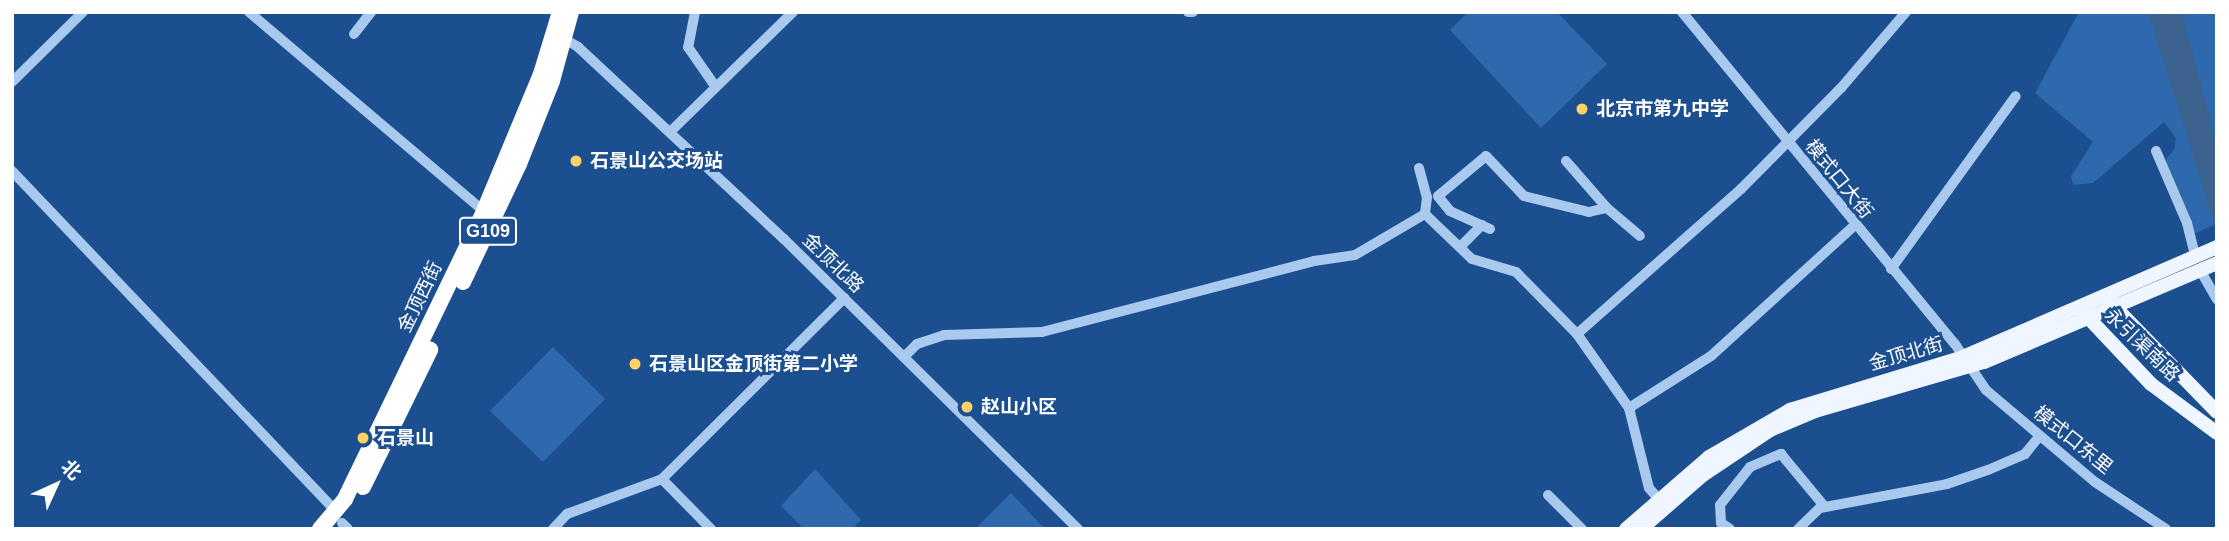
<!DOCTYPE html>
<meta charset="utf-8">
<style>
body{margin:0}
#map{position:relative;width:2229px;height:541px;overflow:hidden;background:#1b4f8f;font-family:Helvetica,"Noto Sans SC",sans-serif}
div>[style]{position:absolute}
[style*='--x']{left:calc(var(--x)*1px);top:calc(var(--y)*1px);width:calc(var(--w)*1px);rotate:calc(var(--a)*1deg)}
.green>*{inset:0;background:#2e69ad}
.water>*{inset:0;background:#3c6290}
.minor>*{height:10px;margin:-5px;padding:0 5px;transform-origin:5px;border-radius:5px;background:#a9c9ee}
.major>*{height:14px;margin:-7px;padding:0 7px;transform-origin:7px;border-radius:7px;background:#f0f6ff}
.highway>*{height:16px;margin:-8px;padding:0 8px;transform-origin:8px;border-radius:8px;background:#fff}
.dots>*{width:19px;height:19px;translate:-50% -50%;box-sizing:border-box;border:4px solid #1b4f8f;border-radius:50%}
span{translate:-50% -50%;white-space:nowrap;text-align:center;line-height:1.15;-webkit-text-stroke:6px #1b4f8f;paint-order:stroke}
.shield-label span{padding:2px 5px;background:#1b4f8f;border:2px solid;border-radius:5px;-webkit-text-stroke-width:0}
.shield-label{font-size:18px;color:#fff;font-weight:700}
.poi-label{font-size:19px;color:#fff;font-weight:700}
.left{translate:0 -50%;text-align:left}
.street-label{font-size:19px;color:#fff}
.frame{position:absolute;inset:0;border:14px solid #fff;pointer-events:none}
.north{position:absolute;left:21px;top:450px;width:70px;height:70px;-webkit-text-stroke:5px #1b4f8f;paint-order:stroke;rotate:45deg;font-size:19px;font-weight:700;line-height:28px;text-align:center;color:#fff}
.north::after{content:'';display:block;margin:auto;width:24px;height:32px;background:#fff;clip-path:polygon(50% 0,100% 100%,50% 72%,0 100%)}
</style>
<div id="map">
<div class="green">
<i style="clip-path:polygon(1468px 12px,1557px 12px,1607px 64px,1541px 128px,1450px 30px)"></i>
<i style="clip-path:polygon(2079px 12px,2217px 12px,2217px 224px,2193px 234px,2165px 160px,2174px 150px,2176px 138px,2164px 122px,2093px 183px,2073px 185px,2071px 176px,2093px 142px,2035px 93px)"></i>
<i style="clip-path:polygon(553px 347px,605px 399px,543px 462px,490px 411px)"></i>
<i style="clip-path:polygon(815px 469px,861px 520px,852px 529px,804px 529px,781px 506px)"></i>
<i style="clip-path:polygon(1011px 493px,1045px 529px,975px 529px)"></i>
</div>
<div class="water">
<i style="clip-path:polygon(2148px 12px,2182px 12px,2217px 146px,2217px 232px)"></i>
</div>
<div class="minor">
<i style="--x:249;--y:12;--w:308;--a:40.3"></i>
<i style="--x:695;--y:12;--w:36;--a:101"></i>
<i style="--x:688;--y:47;--w:47;--a:55.3"></i>
<i style="--x:1188;--y:12;--w:5;--a:0"></i>
<i style="--x:1682;--y:12;--w:430;--a:50.6"></i>
<i style="--x:1955;--y:344;--w:55;--a:56"></i>
<i style="--x:1986;--y:390;--w:143;--a:40.2"></i>
<i style="--x:2095;--y:482;--w:85;--a:33.5"></i>
<i style="--x:354;--y:34;--w:28;--a:-52"></i>
<i style="--x:561;--y:37;--w:20;--a:30"></i>
<i style="--x:578;--y:47;--w:282;--a:43"></i>
<i style="--x:784;--y:239;--w:413;--a:44.6"></i>
<i style="--x:12;--y:82;--w:100;--a:-44.6"></i>
<i style="--x:670;--y:132;--w:172;--a:-44.3"></i>
<i style="--x:2156;--y:151;--w:78;--a:66.7"></i>
<i style="--x:2187;--y:223;--w:34;--a:76"></i>
<i style="--x:1566;--y:161;--w:62;--a:48.9"></i>
<i style="--x:1607;--y:208;--w:43;--a:40.3"></i>
<i style="--x:1419;--y:168;--w:30;--a:75"></i>
<i style="--x:1427;--y:197;--w:17;--a:97"></i>
<i style="--x:12;--y:171;--w:471;--a:46.4"></i>
<i style="--x:1425;--y:214;--w:65;--a:43.8"></i>
<i style="--x:1472;--y:259;--w:46;--a:16.5"></i>
<i style="--x:1516;--y:272;--w:87;--a:45.5"></i>
<i style="--x:1577;--y:334;--w:90;--a:54.9"></i>
<i style="--x:1629;--y:408;--w:82;--a:76"></i>
<i style="--x:1649;--y:488;--w:23;--a:49"></i>
<i style="--x:1490;--y:229;--w:44;--a:-155.8"></i>
<i style="--x:1450;--y:211;--w:19;--a:-129"></i>
<i style="--x:1438;--y:196;--w:62;--a:-39.8"></i>
<i style="--x:1486;--y:156;--w:55;--a:46.5"></i>
<i style="--x:1524;--y:196;--w:67;--a:13.8"></i>
<i style="--x:1589;--y:212;--w:18;--a:-13"></i>
<i style="--x:1460;--y:247;--w:31;--a:-45"></i>
<i style="--x:1891;--y:269;--w:213;--a:-54.2"></i>
<i style="--x:2200;--y:270;--w:34;--a:60"></i>
<i style="--x:1577;--y:334;--w:219;--a:-41.5"></i>
<i style="--x:1741;--y:189;--w:142;--a:-45.3"></i>
<i style="--x:1841;--y:88;--w:100;--a:-49.5"></i>
<i style="--x:904;--y:357;--w:18;--a:-45"></i>
<i style="--x:917;--y:344;--w:28;--a:-18"></i>
<i style="--x:944;--y:335;--w:98;--a:-1.8"></i>
<i style="--x:1042;--y:332;--w:281;--a:-14.6"></i>
<i style="--x:1314;--y:261;--w:41;--a:-8.3"></i>
<i style="--x:1355;--y:255;--w:81;--a:-30.4"></i>
<i style="--x:1629;--y:408;--w:97;--a:-32.4"></i>
<i style="--x:1711;--y:356;--w:195;--a:-42.3"></i>
<i style="--x:662;--y:479;--w:70;--a:45.6"></i>
<i style="--x:1548;--y:495;--w:48;--a:45"></i>
<i style="--x:342;--y:523;--w:8;--a:45"></i>
<i style="--x:553;--y:529;--w:21;--a:-47"></i>
<i style="--x:567;--y:514;--w:101;--a:-20.2"></i>
<i style="--x:662;--y:479;--w:257;--a:-44.8"></i>
<i style="--x:1730;--y:529;--w:11;--a:-146"></i>
<i style="--x:1721;--y:523;--w:18;--a:-93"></i>
<i style="--x:1720;--y:505;--w:48;--a:-51.7"></i>
<i style="--x:1750;--y:467;--w:34;--a:-23"></i>
<i style="--x:1781;--y:454;--w:69;--a:50.3"></i>
<i style="--x:1798;--y:529;--w:30;--a:-44"></i>
<i style="--x:1820;--y:508;--w:129;--a:-10.7"></i>
<i style="--x:1947;--y:484;--w:43;--a:-18.9"></i>
<i style="--x:1988;--y:470;--w:40;--a:-23.4"></i>
<i style="--x:2025;--y:454;--w:22;--a:-51"></i>
</div>
<div class="major">
<i style="--x:2108;--y:300;--w:156;--a:45.8"></i>
<i style="--x:2081;--y:310;--w:102;--a:46.6"></i>
<i style="--x:2151;--y:384;--w:82;--a:36.6"></i>
<i style="--x:1626;--y:529;--w:110;--a:-40.9"></i>
<i style="--x:1709;--y:457;--w:94;--a:-30.1"></i>
<i style="--x:1790;--y:410;--w:181;--a:-17"></i>
<i style="--x:1963;--y:357;--w:277;--a:-23.4"></i>
<i style="--x:1641;--y:529;--w:82;--a:-41.1"></i>
<i style="--x:1703;--y:475;--w:81;--a:-33.9"></i>
<i style="--x:1770;--y:430;--w:49;--a:-22.9"></i>
<i style="--x:1815;--y:411;--w:176;--a:-16.2"></i>
<i style="--x:1984;--y:362;--w:253;--a:-23"></i>
</div>
<div class="highway">
<i style="--x:463;--y:282;--w:131;--a:-64.6"></i>
<i style="--x:519;--y:164;--w:89;--a:-68.3"></i>
<i style="--x:552;--y:81;--w:72;--a:-74.6"></i>
<i style="--x:363;--y:487;--w:153;--a:-63.9"></i>
<i style="--x:320;--y:529;--w:39;--a:-50"></i>
<i style="--x:345;--y:499;--w:320;--a:-64.2"></i>
<i style="--x:484;--y:211;--w:148;--a:-67.4"></i>
<i style="--x:541;--y:74;--w:65;--a:-73"></i>
</div>
<div class="dots">
<i style="left:1582px;top:109px;background:#ffd166"></i>
<i style="left:576px;top:161px;background:#ffd166"></i>
<i style="left:635px;top:364px;background:#ffd166"></i>
<i style="left:967px;top:407px;background:#ffd166"></i>
<i style="left:363px;top:438px;background:#ffd166"></i>
</div>
<div class="shield-label">
<span style="left:488px;top:231px">G109</span>
</div>
<div class="poi-label">
<span class="left" style="left:1596px;top:109px">北京市第九中学</span>
<span class="left" style="left:590px;top:161px">石景山公交场站</span>
<span class="left" style="left:649px;top:364px">石景山区金顶街第二小学</span>
<span class="left" style="left:981px;top:407px">赵山小区</span>
<span class="left" style="left:377px;top:438px">石景山</span>
</div>
<div class="street-label">
<span style="left:1839px;top:179px;rotate:51deg">模式口大街</span>
<span style="left:833px;top:263px;rotate:44deg">金顶北路</span>
<span style="left:420px;top:297px;rotate:-64deg">金顶西街</span>
<span style="left:2142px;top:345px;rotate:44deg">永引渠南路</span>
<span style="left:1906px;top:354px;rotate:-16deg">金顶北街</span>
<span style="left:2073px;top:440px;rotate:39deg">模式口东里</span>
</div>
<div class="frame"></div>
<div class="north">北</div>
</div>
